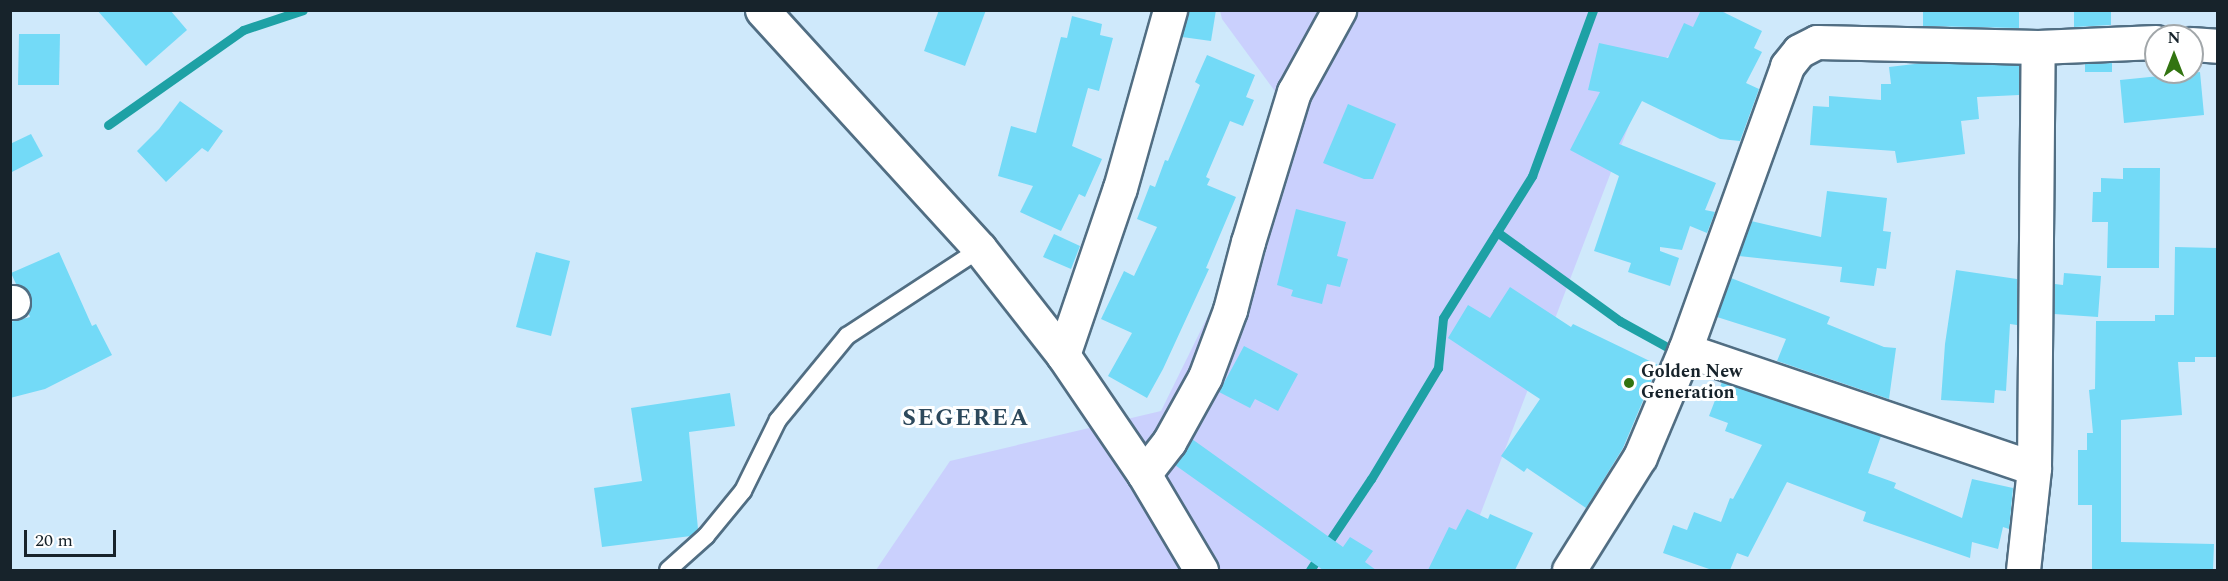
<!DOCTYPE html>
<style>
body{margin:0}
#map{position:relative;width:2228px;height:581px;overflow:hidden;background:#cfe9fb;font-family:Spectral,serif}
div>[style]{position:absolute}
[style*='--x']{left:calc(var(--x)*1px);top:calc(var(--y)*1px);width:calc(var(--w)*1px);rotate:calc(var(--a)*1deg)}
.green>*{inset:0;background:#cad0fd}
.stream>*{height:9px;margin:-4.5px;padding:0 4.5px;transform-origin:4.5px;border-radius:4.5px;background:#1ea1a5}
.building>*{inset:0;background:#73daf7}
.roads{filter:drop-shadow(2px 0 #516e83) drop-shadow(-2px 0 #516e83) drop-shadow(0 2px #516e83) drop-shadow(0 -2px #516e83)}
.lane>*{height:16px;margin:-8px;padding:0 8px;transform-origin:8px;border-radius:8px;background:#fff}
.street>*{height:33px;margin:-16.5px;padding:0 16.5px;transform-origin:16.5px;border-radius:16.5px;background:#fff}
.dots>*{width:16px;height:16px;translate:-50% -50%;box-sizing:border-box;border:3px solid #fff;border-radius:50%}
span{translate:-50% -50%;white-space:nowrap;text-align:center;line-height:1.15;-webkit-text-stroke:6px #fff;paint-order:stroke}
.poi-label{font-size:18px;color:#17232b;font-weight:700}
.left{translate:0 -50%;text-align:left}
.district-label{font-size:24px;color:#2d495c;font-weight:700;letter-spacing:1.5px}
.frame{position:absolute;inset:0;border:12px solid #17232b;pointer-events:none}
.north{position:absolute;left:2144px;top:24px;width:60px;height:60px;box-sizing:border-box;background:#fff;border:2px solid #a2a7aa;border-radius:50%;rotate:0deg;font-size:16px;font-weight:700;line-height:24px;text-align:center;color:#17232b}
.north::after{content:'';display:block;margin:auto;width:21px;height:27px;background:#327411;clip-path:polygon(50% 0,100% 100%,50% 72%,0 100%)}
.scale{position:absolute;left:24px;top:530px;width:92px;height:27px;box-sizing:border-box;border:3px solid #17232b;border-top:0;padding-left:8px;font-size:18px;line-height:21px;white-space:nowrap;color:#17232b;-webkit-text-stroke:4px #fff;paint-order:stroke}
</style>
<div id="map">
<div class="green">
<i style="clip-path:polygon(1220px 11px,1727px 11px,1650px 70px,1459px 570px,876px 570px,950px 461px,1161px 411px,1301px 127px,1222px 19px)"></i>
</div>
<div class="stream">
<i style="--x:108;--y:125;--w:165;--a:-35.1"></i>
<i style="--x:243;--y:30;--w:63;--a:-18.4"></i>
<i style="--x:1497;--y:232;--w:152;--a:35.9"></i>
<i style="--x:1620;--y:321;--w:66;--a:28.9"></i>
<i style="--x:1310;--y:570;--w:110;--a:-56.2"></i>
<i style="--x:1371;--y:479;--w:130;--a:-58.9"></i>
<i style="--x:1438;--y:368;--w:50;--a:-84.3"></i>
<i style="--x:1443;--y:318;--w:168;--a:-57.9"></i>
<i style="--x:1532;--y:176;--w:177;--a:-69.8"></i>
</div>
<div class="building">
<i style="clip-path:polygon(97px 10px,170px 10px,187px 30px,146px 66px)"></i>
<i style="clip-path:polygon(939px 10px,986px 10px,965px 66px,924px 51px)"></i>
<i style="clip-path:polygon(1188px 10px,1216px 10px,1211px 41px,1182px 37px)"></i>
<i style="clip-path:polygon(1701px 10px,1719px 10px,1762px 31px,1754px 48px,1762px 52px,1746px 83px,1759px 89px,1740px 141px,1720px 139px,1642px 101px,1619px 144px,1716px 183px,1705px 210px,1715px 212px,1707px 233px,1690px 226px,1682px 250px,1660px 247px,1660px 251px,1679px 258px,1670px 286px,1628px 272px,1631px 263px,1594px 251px,1619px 176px,1570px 150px,1600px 92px,1588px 90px,1599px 43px,1668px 58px,1684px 23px,1693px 27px)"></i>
<i style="clip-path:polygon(1923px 10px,2019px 10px,2019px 28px,1923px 26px)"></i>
<i style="clip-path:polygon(2074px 10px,2111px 10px,2111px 25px,2074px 27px)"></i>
<i style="clip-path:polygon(1072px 16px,1102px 24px,1100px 35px,1113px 38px,1099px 91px,1088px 88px,1072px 146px,1102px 159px,1085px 197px,1079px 194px,1061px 231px,1020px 212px,1033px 186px,998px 176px,1011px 126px,1036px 133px,1061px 37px,1067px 38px)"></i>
<i style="clip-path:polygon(19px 34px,60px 34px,59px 85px,18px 85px)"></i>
<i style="clip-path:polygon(1207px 55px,1255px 75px,1246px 97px,1254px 100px,1243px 126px,1230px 121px,1206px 177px,1210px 179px,1207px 185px,1236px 197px,1206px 268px,1209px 269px,1163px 369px,1147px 398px,1108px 376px,1132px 333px,1101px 319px,1124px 271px,1134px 276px,1157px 227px,1137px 219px,1150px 185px,1155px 187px,1165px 160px,1168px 161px,1200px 85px,1195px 82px)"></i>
<i style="clip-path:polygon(1923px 63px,2019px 65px,2019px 95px,1977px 97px,1979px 119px,1961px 121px,1965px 154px,1897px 163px,1895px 151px,1810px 145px,1813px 106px,1829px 107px,1829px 96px,1881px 100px,1881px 84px,1891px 84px,1889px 67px)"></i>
<i style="clip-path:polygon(2112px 63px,2112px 72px,2085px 72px,2085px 64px)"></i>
<i style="clip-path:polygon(2200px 72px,2204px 115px,2124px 123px,2120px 80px)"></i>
<i style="clip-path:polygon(180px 101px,223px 131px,208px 152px,202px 148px,166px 182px,137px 151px,159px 129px)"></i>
<i style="clip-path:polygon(1348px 104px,1396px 124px,1373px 179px,1364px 179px,1323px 163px)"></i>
<i style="clip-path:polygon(31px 134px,43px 156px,10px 173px,10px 144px)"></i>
<i style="clip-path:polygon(2123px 168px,2160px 168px,2159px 268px,2107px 268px,2108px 222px,2092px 222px,2093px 192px,2101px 192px,2101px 178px,2123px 179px)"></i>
<i style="clip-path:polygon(1827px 191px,1887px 198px,1883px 231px,1891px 232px,1886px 269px,1877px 268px,1874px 286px,1840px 282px,1842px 267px,1739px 256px,1751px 221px,1821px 237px)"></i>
<i style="clip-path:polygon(1296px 209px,1346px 222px,1337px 256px,1348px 259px,1340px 287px,1327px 284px,1322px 304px,1291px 296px,1293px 290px,1277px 285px)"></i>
<i style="clip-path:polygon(1054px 234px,1080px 246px,1071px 269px,1043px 257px)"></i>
<i style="clip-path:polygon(2175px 247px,2217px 248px,2217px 357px,2195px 357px,2195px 362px,2178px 362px,2182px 415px,2121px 420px,2121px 542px,2214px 544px,2213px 570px,2092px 570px,2092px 505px,2078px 505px,2078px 450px,2087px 450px,2087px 433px,2093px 433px,2089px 390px,2095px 389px,2096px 321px,2155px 321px,2155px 315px,2174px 315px)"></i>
<i style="clip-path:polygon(59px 252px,92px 326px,96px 324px,112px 355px,45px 389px,10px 398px,10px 322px,30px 317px,28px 312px,32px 303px,29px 292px,16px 284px,11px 273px)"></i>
<i style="clip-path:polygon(536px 252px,570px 261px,551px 336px,516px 327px)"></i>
<i style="clip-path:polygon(1956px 270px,2017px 279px,2017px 325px,2010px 324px,2006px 391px,1995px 390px,1994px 403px,1941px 400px,1945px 344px)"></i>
<i style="clip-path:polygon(2064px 273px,2101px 276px,2098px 317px,2054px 314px,2055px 284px,2063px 285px)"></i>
<i style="clip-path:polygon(1731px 278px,1830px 317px,1827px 324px,1884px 347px,1896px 348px,1889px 399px,1777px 361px,1786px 339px,1717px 317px)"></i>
<i style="clip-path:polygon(1510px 287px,1571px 327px,1573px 324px,1658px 365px,1623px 448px,1586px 508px,1527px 468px,1524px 472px,1501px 456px,1540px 399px,1448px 338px,1468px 305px,1490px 318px)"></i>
<i style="clip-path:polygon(1244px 346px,1298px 374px,1278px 411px,1255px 399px,1250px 408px,1219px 392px)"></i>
<i style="clip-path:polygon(1722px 382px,1881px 436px,1868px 473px,1896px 483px,1894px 488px,1962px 518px,1972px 479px,2013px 488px,2009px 529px,2003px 527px,1998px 549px,1972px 542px,1970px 558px,1863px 521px,1866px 512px,1787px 482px,1748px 557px,1737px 553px,1730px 570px,1712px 570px,1663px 553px,1673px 525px,1687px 530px,1694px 512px,1721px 522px,1730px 498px,1733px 499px,1762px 445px,1725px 431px,1728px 423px,1709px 416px)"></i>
<i style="clip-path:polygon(730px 393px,735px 426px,689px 432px,698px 529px,691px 536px,602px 547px,594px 488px,642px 481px,631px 408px)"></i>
<i style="clip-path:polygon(1192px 439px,1343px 547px,1350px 537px,1373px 551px,1365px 562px,1376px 570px,1323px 570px,1175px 465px)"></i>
<i style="clip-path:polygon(1467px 509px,1488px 519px,1490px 514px,1533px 533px,1515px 570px,1428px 570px,1449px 527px,1456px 530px)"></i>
</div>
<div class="roads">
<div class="lane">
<i style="--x:668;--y:570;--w:51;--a:-41.8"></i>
<i style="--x:706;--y:536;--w:58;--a:-50.6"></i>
<i style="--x:743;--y:491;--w:79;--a:-63.8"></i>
<i style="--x:778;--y:420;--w:109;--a:-50.6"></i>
<i style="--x:847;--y:336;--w:159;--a:-33.2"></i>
</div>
<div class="street">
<i style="--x:762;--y:10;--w:323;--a:47.6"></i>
<i style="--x:980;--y:249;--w:135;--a:51.9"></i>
<i style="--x:1063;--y:355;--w:144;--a:55.8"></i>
<i style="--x:1144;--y:474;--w:112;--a:59.3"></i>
<i style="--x:2192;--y:44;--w:26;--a:4"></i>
<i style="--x:10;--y:302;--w:3;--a:0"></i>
<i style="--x:1685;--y:350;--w:368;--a:18.7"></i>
<i style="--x:1063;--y:355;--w:176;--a:-71.2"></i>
<i style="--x:1120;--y:188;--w:185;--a:-74.3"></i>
<i style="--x:1144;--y:474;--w:41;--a:-52"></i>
<i style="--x:1169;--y:442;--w:74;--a:-61"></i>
<i style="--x:1205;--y:377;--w:72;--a:-69.5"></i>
<i style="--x:1230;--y:310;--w:70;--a:-75.2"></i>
<i style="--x:1248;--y:242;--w:157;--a:-73"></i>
<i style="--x:1294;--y:92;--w:94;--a:-61.2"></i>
<i style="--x:1569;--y:570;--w:133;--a:-57.9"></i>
<i style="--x:1640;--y:457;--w:116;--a:-67.2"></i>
<i style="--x:1685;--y:350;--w:302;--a:-70.2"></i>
<i style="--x:1787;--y:66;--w:19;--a:-51"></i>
<i style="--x:1799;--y:51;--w:20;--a:-27"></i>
<i style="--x:1817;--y:42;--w:221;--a:1.3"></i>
<i style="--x:2038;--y:47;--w:118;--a:-2.4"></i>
<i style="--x:2023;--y:570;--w:103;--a:-83.8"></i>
<i style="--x:2034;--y:468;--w:421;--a:-89.5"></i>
</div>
</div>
<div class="dots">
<i style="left:1629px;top:383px;background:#327411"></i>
</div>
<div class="poi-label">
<span class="left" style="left:1641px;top:383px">Golden New<br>Generation</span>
</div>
<div class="district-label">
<span style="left:966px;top:419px">SEGEREA</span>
</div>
<div class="frame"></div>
<div class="north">N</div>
<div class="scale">20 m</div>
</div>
